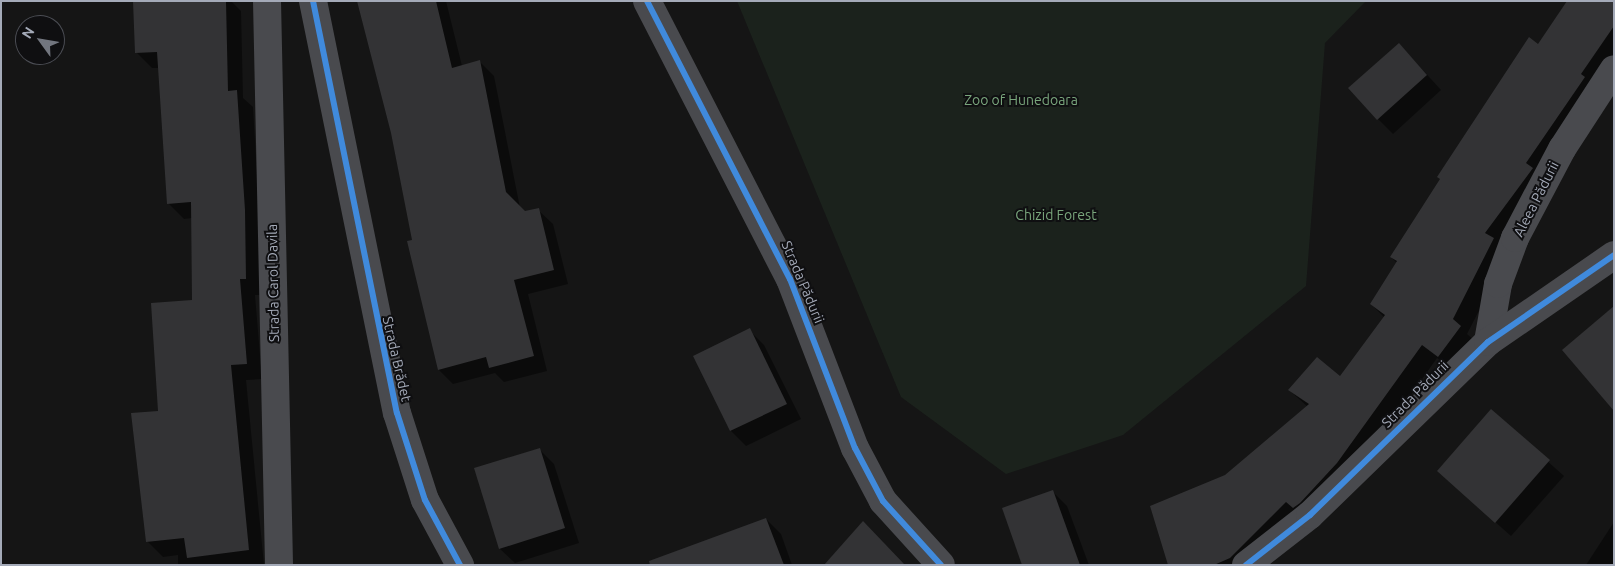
<!DOCTYPE html>
<meta charset="utf-8">
<style>
body{margin:0}
#map{position:relative;width:1615px;height:566px;overflow:hidden;background:#151515;font-family:Ubuntu,sans-serif}
div>[style]{position:absolute}
[style*='--x']{left:calc(var(--x)*1px);top:calc(var(--y)*1px);width:calc(var(--w)*1px);rotate:calc(var(--a)*1deg)}
.green>*{inset:0;background:#1b221c}
.shadow>*{inset:0;background:#0007}
.building>*{inset:0;background:#333335}
.minor>*{height:28px;margin:-14px;padding:0 14px;transform-origin:14px;border-radius:14px;background:#494a4e}
.cycleway>*{height:6px;margin:-3px;padding:0 3px;transform-origin:3px;border-radius:3px;background:#408adc}
span{translate:-50% -50%;white-space:nowrap;text-align:center;line-height:1.15;-webkit-text-stroke:4px #0f0f11;paint-order:stroke}
.park-label{font-size:14px;color:#79a57c}
.street-label{font-size:14px;color:#a4aab8}
.frame{position:absolute;inset:0;border:2px solid #a4aab8;pointer-events:none}
.north{position:absolute;left:15px;top:15px;width:50px;height:50px;box-sizing:border-box;background:#0f0f11;border:1px solid #4b4d54;border-radius:50%;rotate:302deg;font-size:14px;font-weight:700;line-height:20px;text-align:center;color:#a4aab8}
.north::after{content:'';display:block;margin:auto;width:18px;height:22px;background:#72767f;clip-path:polygon(50% 0,100% 100%,50% 72%,0 100%)}
</style>
<div id="map">
<div class="green">
<i style="clip-path:polygon(737px 1px,1366px 1px,1325px 43px,1306px 286px,1123px 435px,1006px 474px,901px 397px)"></i>
</div>
<div class="shadow">
<i style="clip-path:polygon(134px 1px,231px 1px,241px 11px,243px 98px,253px 107px,260px 226px,261px 295px,255px 295px,262px 379px,246px 380px,264px 565px,178px 565px,178px 555px,163px 557px,147px 541px,159px 412px,194px 302px,192px 218px,184px 219px,168px 203px,160px 68px,152px 68px,136px 52px)"></i>
<i style="clip-path:polygon(359px 1px,446px 1px,462px 66px,480px 62px,494px 76px,520px 208px,525px 213px,538px 210px,553px 224px,568px 284px,528px 294px,547px 371px,504px 382px,495px 373px,453px 384px,439px 370px,392px 133px)"></i>
<i style="clip-path:polygon(1614px 1px,1614px 62px,1508px 254px,1467px 334px,1475px 341px,1454px 371px,1437px 358px,1352px 478px,1252px 565px,1169px 565px,1226px 476px,1308px 407px,1289px 390px,1341px 377px,1385px 318px,1371px 304px,1397px 263px,1391px 257px,1538px 45px)"></i>
<i style="clip-path:polygon(1399px 44px,1441px 90px,1393px 134px,1378px 119px)"></i>
<i style="clip-path:polygon(749px 330px,764px 345px,801px 419px,746px 446px,731px 431px,695px 357px)"></i>
<i style="clip-path:polygon(1491px 411px,1564px 476px,1511px 536px,1438px 471px)"></i>
<i style="clip-path:polygon(539px 449px,554px 464px,579px 543px,515px 563px,500px 549px,475px 469px)"></i>
<i style="clip-path:polygon(1052px 491px,1067px 506px,1089px 565px,1024px 565px)"></i>
<i style="clip-path:polygon(766px 519px,781px 534px,792px 565px,708px 565px)"></i>
<i style="clip-path:polygon(1614px 522px,1614px 565px,1586px 565px)"></i>
</div>
<div class="building">
<i style="clip-path:polygon(133px 1px,226px 1px,228px 91px,237px 90px,245px 210px,246px 279px,240px 279px,247px 364px,231px 365px,249px 550px,187px 558px,184px 538px,146px 542px,131px 413px,158px 411px,151px 303px,192px 300px,191px 202px,167px 204px,157px 52px,135px 53px)"></i>
<i style="clip-path:polygon(357px 1px,436px 1px,452px 68px,480px 60px,506px 192px,525px 211px,539px 208px,554px 270px,514px 280px,534px 356px,489px 368px,486px 357px,438px 370px,407px 241px,412px 240px,391px 133px)"></i>
<i style="clip-path:polygon(1567px 1px,1614px 1px,1614px 26px,1581px 74px,1585px 77px,1526px 163px,1533px 168px,1485px 233px,1494px 238px,1453px 319px,1461px 326px,1438px 357px,1422px 345px,1337px 463px,1300px 503px,1293px 508px,1286px 502px,1230px 558px,1214px 565px,1168px 565px,1150px 506px,1225px 475px,1309px 404px,1288px 390px,1317px 357px,1340px 376px,1385px 315px,1370px 304px,1397px 261px,1390px 257px,1440px 179px,1437px 177px,1529px 37px,1538px 44px)"></i>
<i style="clip-path:polygon(1399px 43px,1427px 75px,1377px 120px,1348px 88px)"></i>
<i style="clip-path:polygon(1614px 306px,1614px 411px,1562px 350px)"></i>
<i style="clip-path:polygon(750px 328px,787px 404px,730px 431px,693px 356px)"></i>
<i style="clip-path:polygon(1491px 409px,1550px 460px,1495px 523px,1437px 471px)"></i>
<i style="clip-path:polygon(540px 448px,565px 528px,499px 549px,474px 468px)"></i>
<i style="clip-path:polygon(1053px 490px,1080px 565px,1022px 565px,1002px 508px)"></i>
<i style="clip-path:polygon(766px 518px,784px 565px,650px 565px,649px 561px)"></i>
<i style="clip-path:polygon(863px 521px,905px 565px,824px 565px)"></i>
</div>
<div class="minor">
<i style="--x:267;--y:1;--w:564;--a:88.78"></i>
<i style="--x:313;--y:1;--w:420;--a:78.5"></i>
<i style="--x:397;--y:413;--w:91;--a:72.2"></i>
<i style="--x:425;--y:500;--w:74;--a:61.7"></i>
<i style="--x:647;--y:1;--w:313;--a:62.8"></i>
<i style="--x:790;--y:279;--w:181;--a:69"></i>
<i style="--x:855;--y:448;--w:60;--a:62.2"></i>
<i style="--x:883;--y:501;--w:86;--a:47.8"></i>
<i style="--x:1488;--y:342;--w:59;--a:-80.2"></i>
<i style="--x:1498;--y:284;--w:49;--a:-69.7"></i>
<i style="--x:1515;--y:238;--w:101;--a:-62.2"></i>
<i style="--x:1562;--y:149;--w:95;--a:-57"></i>
<i style="--x:1246;--y:565;--w:81;--a:-38"></i>
<i style="--x:1310;--y:515;--w:248;--a:-44.2"></i>
<i style="--x:1488;--y:342;--w:153;--a:-34.6"></i>
</div>
<div class="cycleway">
<i style="--x:313;--y:1;--w:420;--a:78.5"></i>
<i style="--x:397;--y:413;--w:91;--a:72.2"></i>
<i style="--x:425;--y:500;--w:74;--a:61.7"></i>
<i style="--x:647;--y:1;--w:313;--a:62.8"></i>
<i style="--x:790;--y:279;--w:181;--a:69"></i>
<i style="--x:855;--y:448;--w:60;--a:62.2"></i>
<i style="--x:883;--y:501;--w:86;--a:47.8"></i>
<i style="--x:1246;--y:565;--w:81;--a:-38"></i>
<i style="--x:1310;--y:515;--w:248;--a:-44.2"></i>
<i style="--x:1488;--y:342;--w:153;--a:-34.6"></i>
</div>
<div class="park-label">
<span style="left:1021px;top:100px">Zoo of Hunedoara</span>
<span style="left:1056px;top:215px">Chizid Forest</span>
</div>
<div class="street-label">
<span style="left:1536px;top:199px;rotate:-63deg">Aleea Pădurii</span>
<span style="left:803px;top:282px;rotate:67deg">Strada Pădurii</span>
<span style="left:273px;top:283px;rotate:-91deg">Strada Carol Davila</span>
<span style="left:397px;top:359px;rotate:77deg">Strada Brădet</span>
<span style="left:1415px;top:394px;rotate:-45deg">Strada Pădurii</span>
</div>
<div class="frame"></div>
<div class="north">N</div>
</div>
